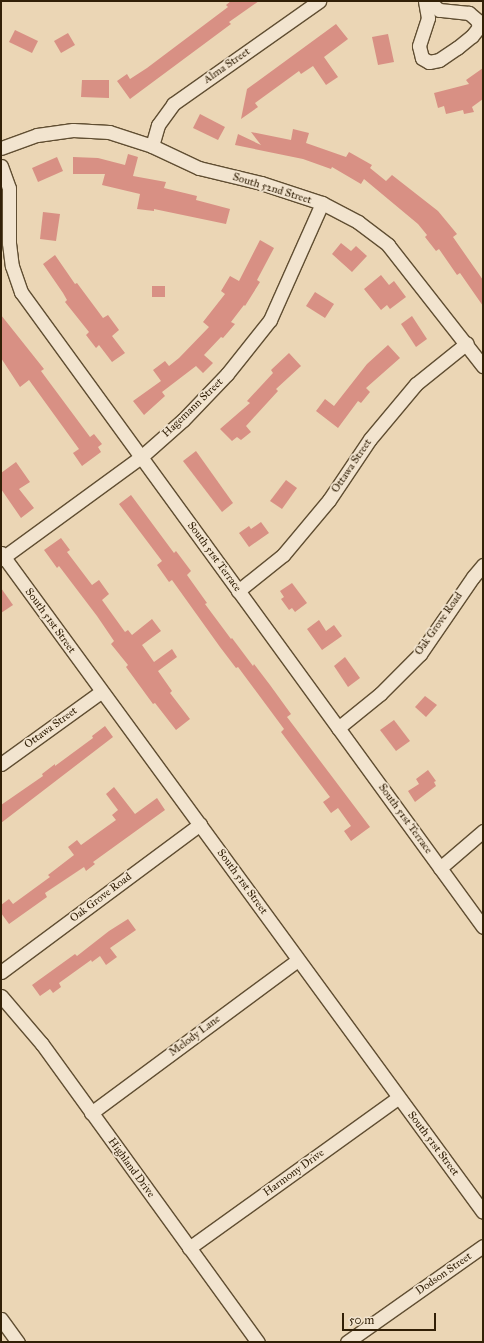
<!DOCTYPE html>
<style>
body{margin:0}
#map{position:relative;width:484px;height:1343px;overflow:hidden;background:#ebd6b5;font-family:"IM FELL Great Primer",serif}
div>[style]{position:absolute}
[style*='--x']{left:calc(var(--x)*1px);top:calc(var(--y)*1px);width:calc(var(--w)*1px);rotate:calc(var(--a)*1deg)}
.building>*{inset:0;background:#d89084}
.roads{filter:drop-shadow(1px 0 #604e32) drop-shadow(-1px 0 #604e32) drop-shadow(0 1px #604e32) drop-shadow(0 -1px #604e32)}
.minor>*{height:13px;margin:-6.5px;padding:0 6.5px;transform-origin:6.5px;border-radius:6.5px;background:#f2e4cf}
span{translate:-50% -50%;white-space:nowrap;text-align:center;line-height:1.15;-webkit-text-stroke:3.5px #f2e4cf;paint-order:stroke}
.street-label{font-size:11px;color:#322007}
.frame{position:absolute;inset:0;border:2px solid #322007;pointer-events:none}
.scale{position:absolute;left:342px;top:1313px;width:94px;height:18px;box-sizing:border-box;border:2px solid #322007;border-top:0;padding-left:5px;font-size:12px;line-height:14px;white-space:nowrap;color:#322007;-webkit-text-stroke:3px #f2e4cf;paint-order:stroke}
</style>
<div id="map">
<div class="building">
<i style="clip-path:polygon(231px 1px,259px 1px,229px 22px,231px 24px,130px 99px,117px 81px,127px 74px,130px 79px,147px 68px,228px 7px,226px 5px)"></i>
<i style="clip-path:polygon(336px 24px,348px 39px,324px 57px,338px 77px,326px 85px,313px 66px,301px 74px,299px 71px,255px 103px,258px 107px,241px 119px,247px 89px)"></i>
<i style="clip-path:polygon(15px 30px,38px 41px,32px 53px,9px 42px)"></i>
<i style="clip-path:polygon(68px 33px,75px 45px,61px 53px,54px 41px)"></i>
<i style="clip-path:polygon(388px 34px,394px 62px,378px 65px,372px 37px)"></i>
<i style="clip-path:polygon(483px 68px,483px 99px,472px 107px,474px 112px,464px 114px,463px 110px,446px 114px,444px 106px,438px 108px,434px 93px,469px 84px,466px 80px)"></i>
<i style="clip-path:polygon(82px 80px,109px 80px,109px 98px,81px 97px)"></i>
<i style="clip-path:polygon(200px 114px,225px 127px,218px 140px,193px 128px)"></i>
<i style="clip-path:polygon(293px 129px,309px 133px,306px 143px,346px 157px,349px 152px,372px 165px,370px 168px,386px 181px,392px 175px,438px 211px,457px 234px,453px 237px,483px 280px,483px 306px,460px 273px,457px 275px,439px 249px,436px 251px,425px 237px,427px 235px,418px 224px,364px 179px,361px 184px,332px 167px,331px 169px,303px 159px,235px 145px,238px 134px,261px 145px,251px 132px,291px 140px)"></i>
<i style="clip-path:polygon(128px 154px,138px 157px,133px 176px,166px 182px,164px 188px,197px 196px,196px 200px,230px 209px,226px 224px,154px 209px,154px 211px,137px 209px,140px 194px,102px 185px,105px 174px,73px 174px,73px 157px,98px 158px,125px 165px)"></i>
<i style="clip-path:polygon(57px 157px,63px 171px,38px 182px,32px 168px)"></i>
<i style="clip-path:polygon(43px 212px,60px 214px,56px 241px,40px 239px)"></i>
<i style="clip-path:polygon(260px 240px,274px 248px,257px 280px,260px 282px,245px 306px,244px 305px,231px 322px,235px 324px,223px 338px,221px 337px,204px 355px,213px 363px,203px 373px,196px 366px,162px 392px,165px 396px,144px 415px,133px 401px,161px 381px,153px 370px,165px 361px,169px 366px,179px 358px,209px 327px,203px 322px,225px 294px,221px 291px,230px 276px,239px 281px)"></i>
<i style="clip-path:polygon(341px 243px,351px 251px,356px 246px,367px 256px,352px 272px,332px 254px)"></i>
<i style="clip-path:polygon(55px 255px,75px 284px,77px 283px,103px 318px,108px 315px,119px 330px,112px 336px,125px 353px,112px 362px,99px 345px,96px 348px,86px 335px,89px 332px,65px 302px,67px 300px,63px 293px,43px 264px)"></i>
<i style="clip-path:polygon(381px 275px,389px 285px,394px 281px,406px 297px,390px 309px,387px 305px,381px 310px,364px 289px)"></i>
<i style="clip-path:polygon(152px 286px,165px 286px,165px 297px,152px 297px)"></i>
<i style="clip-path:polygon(315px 292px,334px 304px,325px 318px,306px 306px)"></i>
<i style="clip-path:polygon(1px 315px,44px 369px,41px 371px,90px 437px,94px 434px,102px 444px,98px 447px,101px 452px,82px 466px,73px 453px,79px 449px,29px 380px,20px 387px,1px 358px)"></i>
<i style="clip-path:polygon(412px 316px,427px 339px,416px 347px,401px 324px)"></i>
<i style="clip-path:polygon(388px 345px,400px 358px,366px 388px,370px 392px,361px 403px,358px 401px,338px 428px,316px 411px,325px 399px,334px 406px,367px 364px)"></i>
<i style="clip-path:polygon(289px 353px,301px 366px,276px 389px,278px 391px,246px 426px,251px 432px,241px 440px,237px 437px,232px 441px,220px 429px,250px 403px,247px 401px,273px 373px,271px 370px)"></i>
<i style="clip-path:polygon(196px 451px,233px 503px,222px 512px,183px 461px)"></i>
<i style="clip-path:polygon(16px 462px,30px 482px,19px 489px,34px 508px,21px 518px,1px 489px,1px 473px)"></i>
<i style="clip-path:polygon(286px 480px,297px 488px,282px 509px,270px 501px)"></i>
<i style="clip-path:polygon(131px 495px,174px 553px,176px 551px,191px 571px,187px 575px,207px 603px,205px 604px,231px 639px,232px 638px,253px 666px,254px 664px,270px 685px,291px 714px,287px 717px,370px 827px,351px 841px,344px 831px,351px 826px,338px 808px,331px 813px,323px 802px,330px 797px,281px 732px,284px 729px,238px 667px,236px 668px,220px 647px,172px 580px,169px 582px,157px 565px,162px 561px,119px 504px)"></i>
<i style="clip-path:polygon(261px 522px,269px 533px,249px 547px,239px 533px,249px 526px,251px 529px)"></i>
<i style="clip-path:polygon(61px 538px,70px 550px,67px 552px,92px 585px,99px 580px,109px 594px,102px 600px,125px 632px,128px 630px,132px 635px,152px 619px,161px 631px,142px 645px,154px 662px,172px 649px,177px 657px,158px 671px,172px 691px,170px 693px,190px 719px,176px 730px,155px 703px,153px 704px,126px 667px,128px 665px,111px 644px,114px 641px,97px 616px,59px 566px,57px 568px,44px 550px)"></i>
<i style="clip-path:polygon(292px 583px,307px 603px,295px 612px,292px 608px,289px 610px,281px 599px,284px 597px,280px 591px)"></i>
<i style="clip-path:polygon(1px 588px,13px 605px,1px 613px)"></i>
<i style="clip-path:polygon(319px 620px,326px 631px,334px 625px,342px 636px,322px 650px,307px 629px)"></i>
<i style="clip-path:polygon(345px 657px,360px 678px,348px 687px,334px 666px)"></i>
<i style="clip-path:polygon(425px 696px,437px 705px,426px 717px,415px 707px)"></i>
<i style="clip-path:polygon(394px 720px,410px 741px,396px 751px,380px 730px)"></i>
<i style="clip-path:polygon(105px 726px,113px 737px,1px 823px,1px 805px,43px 776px,42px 774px,55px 764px,55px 766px,93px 738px,92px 736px)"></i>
<i style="clip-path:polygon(428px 770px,436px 781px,434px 782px,436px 786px,415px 802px,408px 791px,419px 784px,416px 779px)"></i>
<i style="clip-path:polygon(114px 787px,135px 814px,157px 798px,165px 810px,93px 862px,95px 864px,86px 871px,84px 867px,45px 893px,47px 897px,9px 924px,1px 913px,1px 905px,9px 899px,13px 904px,50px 877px,48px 875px,74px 855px,68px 847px,77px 840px,81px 845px,116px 820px,112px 815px,118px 810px,106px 794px)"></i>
<i style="clip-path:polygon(128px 919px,136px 930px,110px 948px,117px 957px,106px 965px,100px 956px,92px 962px,91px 960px,59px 983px,61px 987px,53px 993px,50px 989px,40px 996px,32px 985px,75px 954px,77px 956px,109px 931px)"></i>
</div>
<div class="roads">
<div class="minor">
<i style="--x:425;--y:1;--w:17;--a:80"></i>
<i style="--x:428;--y:18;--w:29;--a:108"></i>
<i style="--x:419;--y:46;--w:12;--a:76"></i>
<i style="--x:422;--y:58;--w:8;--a:30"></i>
<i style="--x:429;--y:62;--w:10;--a:-11"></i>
<i style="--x:439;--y:60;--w:22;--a:-34"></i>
<i style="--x:457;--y:48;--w:19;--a:-39"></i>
<i style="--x:472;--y:36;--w:11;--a:-52"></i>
<i style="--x:479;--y:27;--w:7;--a:-106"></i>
<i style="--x:477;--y:20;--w:11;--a:-139"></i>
<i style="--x:469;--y:13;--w:30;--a:-174"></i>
<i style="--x:439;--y:10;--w:13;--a:-138"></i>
<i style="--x:152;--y:146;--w:22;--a:-74"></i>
<i style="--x:158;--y:125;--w:26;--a:-54"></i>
<i style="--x:173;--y:104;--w:179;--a:-35.2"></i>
<i style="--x:1;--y:148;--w:38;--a:-20"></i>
<i style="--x:37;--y:135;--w:36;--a:-8"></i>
<i style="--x:73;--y:130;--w:36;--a:3"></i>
<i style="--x:109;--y:132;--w:45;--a:18"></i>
<i style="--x:152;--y:146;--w:52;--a:25.1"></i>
<i style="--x:199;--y:168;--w:64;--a:13.6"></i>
<i style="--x:261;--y:183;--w:64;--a:18.2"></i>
<i style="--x:322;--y:203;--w:41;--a:27.8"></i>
<i style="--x:358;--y:222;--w:38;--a:37"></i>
<i style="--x:388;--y:245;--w:154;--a:51.9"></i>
<i style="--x:1;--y:166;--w:23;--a:70"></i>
<i style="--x:9;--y:188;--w:55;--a:90"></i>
<i style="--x:9;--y:243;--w:23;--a:83"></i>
<i style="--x:12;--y:266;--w:28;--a:71"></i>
<i style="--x:21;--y:292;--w:785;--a:53.96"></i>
<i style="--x:1;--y:553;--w:816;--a:53.82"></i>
<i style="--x:1;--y:559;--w:173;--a:-36.1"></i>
<i style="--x:141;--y:457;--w:56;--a:-41.4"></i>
<i style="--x:183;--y:420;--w:64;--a:-46.3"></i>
<i style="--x:227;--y:374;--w:69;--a:-51.5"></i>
<i style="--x:270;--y:320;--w:128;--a:-66"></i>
<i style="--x:238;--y:591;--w:58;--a:-38.7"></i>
<i style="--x:283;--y:555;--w:72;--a:-50.1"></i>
<i style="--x:329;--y:500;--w:73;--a:-56.1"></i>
<i style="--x:370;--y:439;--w:72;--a:-50.1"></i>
<i style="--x:416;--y:384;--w:65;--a:-38.8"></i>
<i style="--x:338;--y:728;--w:54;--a:-39"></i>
<i style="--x:380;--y:694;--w:57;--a:-45"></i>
<i style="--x:420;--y:654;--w:93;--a:-55.5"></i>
<i style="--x:473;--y:577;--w:16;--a:-50"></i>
<i style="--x:1;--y:764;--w:123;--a:-35.8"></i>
<i style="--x:440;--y:868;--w:57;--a:-40.7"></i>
<i style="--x:1;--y:972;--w:248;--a:-36.6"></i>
<i style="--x:1;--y:996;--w:63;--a:49.5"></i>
<i style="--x:42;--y:1044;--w:368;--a:54.1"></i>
<i style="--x:91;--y:1113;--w:257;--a:-36.5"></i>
<i style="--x:189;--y:1248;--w:257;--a:-35.7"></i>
<i style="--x:1;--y:1319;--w:29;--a:54"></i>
<i style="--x:347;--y:1342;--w:166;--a:-35.2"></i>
</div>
</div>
<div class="street-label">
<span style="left:227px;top:66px;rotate:-35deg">Alma Street</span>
<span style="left:272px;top:189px;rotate:17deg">South 52nd Street</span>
<span style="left:193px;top:408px;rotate:-44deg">Hagemann Street</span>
<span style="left:352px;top:466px;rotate:-56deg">Ottawa Street</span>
<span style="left:214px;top:557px;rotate:54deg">South 51st Terrace</span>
<span style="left:50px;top:621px;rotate:54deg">South 51st Street</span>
<span style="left:439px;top:624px;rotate:-55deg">Oak Grove Road</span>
<span style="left:51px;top:728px;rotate:-36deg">Ottawa Street</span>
<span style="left:405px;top:819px;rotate:54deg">South 51st Terrace</span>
<span style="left:242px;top:882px;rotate:54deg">South 51st Street</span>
<span style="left:101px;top:898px;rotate:-37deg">Oak Grove Road</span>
<span style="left:195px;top:1036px;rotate:-37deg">Melody Lane</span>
<span style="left:433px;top:1144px;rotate:53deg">South 51st Street</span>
<span style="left:131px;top:1168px;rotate:54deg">Highland Drive</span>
<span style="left:294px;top:1173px;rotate:-36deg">Harmony Drive</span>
<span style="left:444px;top:1274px;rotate:-35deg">Dodson Street</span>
</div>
<div class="frame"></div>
<div class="scale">50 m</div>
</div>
